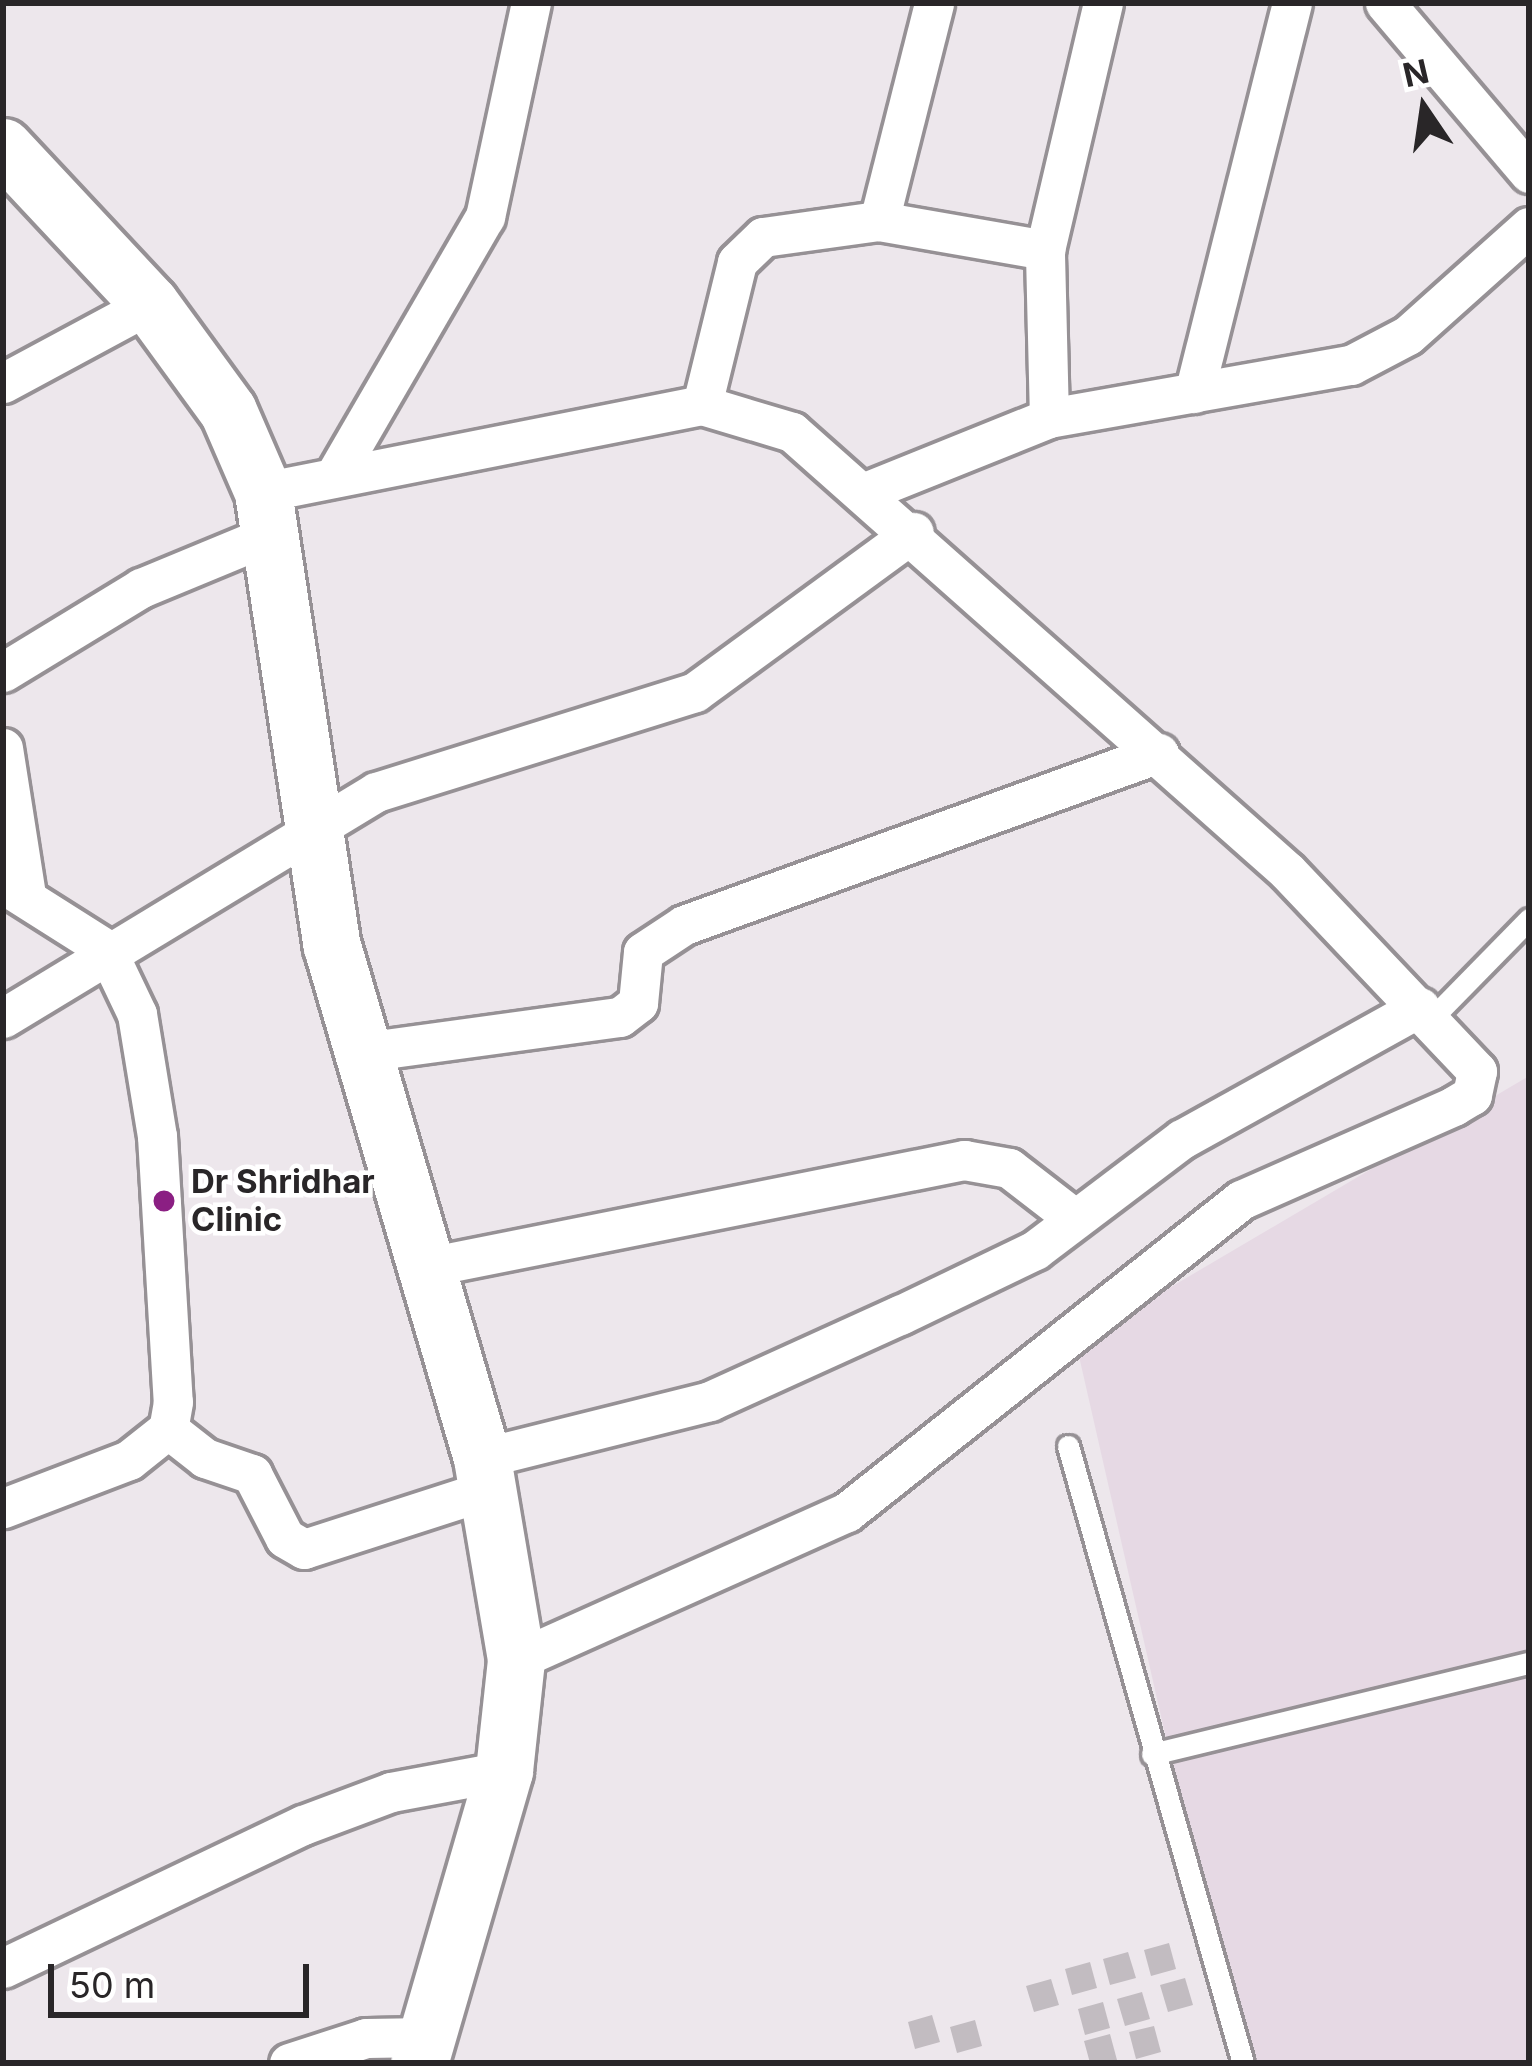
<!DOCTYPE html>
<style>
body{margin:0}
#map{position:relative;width:1532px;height:2066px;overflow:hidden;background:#ede7ec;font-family:Inter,sans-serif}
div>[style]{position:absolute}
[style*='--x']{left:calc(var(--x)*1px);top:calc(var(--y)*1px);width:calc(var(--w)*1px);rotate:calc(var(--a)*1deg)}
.built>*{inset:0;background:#e6d9e4}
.building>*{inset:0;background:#c2bcc1}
.roads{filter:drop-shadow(3px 0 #969195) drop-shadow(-3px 0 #969195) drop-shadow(0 3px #969195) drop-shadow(0 -3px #969195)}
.service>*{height:21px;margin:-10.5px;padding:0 10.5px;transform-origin:10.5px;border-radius:10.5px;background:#fff}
.minor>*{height:39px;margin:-19.5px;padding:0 19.5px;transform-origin:19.5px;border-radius:19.5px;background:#fff}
.secondary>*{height:57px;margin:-28.5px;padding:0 28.5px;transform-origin:28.5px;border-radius:28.5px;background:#fff}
.dots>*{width:33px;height:33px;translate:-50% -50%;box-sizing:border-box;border:6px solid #fff;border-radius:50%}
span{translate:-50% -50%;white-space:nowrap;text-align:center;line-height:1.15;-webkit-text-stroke:9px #fff;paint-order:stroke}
.poi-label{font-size:33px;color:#292628;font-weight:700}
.left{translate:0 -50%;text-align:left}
.frame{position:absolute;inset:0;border:6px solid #292628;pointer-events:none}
.north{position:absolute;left:1364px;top:48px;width:120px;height:120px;-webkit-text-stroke:9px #fff;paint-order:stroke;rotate:347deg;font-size:33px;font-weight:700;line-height:48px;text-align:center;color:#292628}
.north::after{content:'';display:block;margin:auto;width:42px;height:54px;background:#292628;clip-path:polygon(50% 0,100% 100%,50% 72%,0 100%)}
.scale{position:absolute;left:48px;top:1964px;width:261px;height:54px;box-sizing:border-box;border:6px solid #292628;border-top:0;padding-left:15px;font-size:36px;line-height:42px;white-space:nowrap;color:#292628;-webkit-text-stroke:9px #fff;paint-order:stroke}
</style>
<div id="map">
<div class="built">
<i style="clip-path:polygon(1529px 1076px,1529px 2063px,1240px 2063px,1076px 1343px)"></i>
</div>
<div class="building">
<i style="clip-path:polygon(1169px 1943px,1176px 1969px,1151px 1976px,1144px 1950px)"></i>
<i style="clip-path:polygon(1128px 1952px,1136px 1978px,1110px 1985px,1103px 1959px)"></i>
<i style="clip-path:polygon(1090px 1962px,1097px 1988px,1072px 1995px,1065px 1969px)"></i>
<i style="clip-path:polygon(1185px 1978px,1193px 2005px,1168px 2012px,1160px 1985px)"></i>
<i style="clip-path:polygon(1051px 1979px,1059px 2005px,1034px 2012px,1026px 1986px)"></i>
<i style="clip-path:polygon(1142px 1992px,1150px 2019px,1125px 2026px,1117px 1999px)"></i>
<i style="clip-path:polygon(1103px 2002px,1110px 2028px,1085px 2035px,1078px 2009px)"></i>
<i style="clip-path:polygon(932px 2015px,940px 2042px,915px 2049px,908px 2022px)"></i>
<i style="clip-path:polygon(975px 2020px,982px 2046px,957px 2053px,950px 2027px)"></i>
<i style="clip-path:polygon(1154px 2026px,1161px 2052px,1136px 2059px,1129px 2032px)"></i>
<i style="clip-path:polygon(1110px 2034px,1117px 2060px,1090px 2063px,1084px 2041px)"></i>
</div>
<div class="roads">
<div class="service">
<i style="--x:1431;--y:1019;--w:140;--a:-45.6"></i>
<i style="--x:1068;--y:1446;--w:641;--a:74.17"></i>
<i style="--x:1152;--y:1754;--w:388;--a:-13.6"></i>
</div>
<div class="minor">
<i style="--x:1385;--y:3;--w:223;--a:49.7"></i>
<i style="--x:879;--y:221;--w:225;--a:-75.8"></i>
<i style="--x:3;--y:383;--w:167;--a:-28.3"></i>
<i style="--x:1194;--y:393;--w:402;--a:-75.9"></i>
<i style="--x:702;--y:405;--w:147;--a:-76.2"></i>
<i style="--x:737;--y:262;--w:36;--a:-44"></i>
<i style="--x:763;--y:237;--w:117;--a:-7.9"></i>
<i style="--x:879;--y:221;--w:169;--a:9.9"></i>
<i style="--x:1049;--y:418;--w:168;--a:-91.4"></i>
<i style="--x:1045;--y:250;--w:254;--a:-76.8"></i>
<i style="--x:334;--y:477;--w:301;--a:-59.9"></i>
<i style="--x:485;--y:217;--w:219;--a:-77.9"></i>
<i style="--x:263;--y:492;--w:448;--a:-11.2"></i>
<i style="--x:702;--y:405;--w:94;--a:16.7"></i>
<i style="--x:792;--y:432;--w:662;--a:41.57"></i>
<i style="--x:1287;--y:871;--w:276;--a:46.5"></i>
<i style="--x:1477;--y:1071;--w:25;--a:102"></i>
<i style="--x:1472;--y:1095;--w:21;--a:149"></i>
<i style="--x:1454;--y:1106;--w:233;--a:156.2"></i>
<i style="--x:1241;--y:1200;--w:503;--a:141.63"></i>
<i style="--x:847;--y:1512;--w:363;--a:155.9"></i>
<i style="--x:865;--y:492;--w:198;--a:-21.9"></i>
<i style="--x:1049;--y:418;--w:307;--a:-10"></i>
<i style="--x:1351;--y:365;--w:64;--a:-27.8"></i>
<i style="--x:1408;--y:335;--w:162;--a:-41.8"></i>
<i style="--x:3;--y:672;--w:162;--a:-31.3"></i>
<i style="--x:141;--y:588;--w:144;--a:-22.5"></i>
<i style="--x:3;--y:748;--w:149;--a:81.1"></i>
<i style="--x:3;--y:884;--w:122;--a:32.3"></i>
<i style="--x:106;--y:949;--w:72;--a:64.5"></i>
<i style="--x:137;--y:1014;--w:124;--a:80.7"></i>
<i style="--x:157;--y:1136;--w:266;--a:86.6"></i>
<i style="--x:173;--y:1402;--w:27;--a:100"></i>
<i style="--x:168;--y:1429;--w:50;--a:141.5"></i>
<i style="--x:129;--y:1460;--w:135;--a:159.1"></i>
<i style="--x:3;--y:1018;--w:436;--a:-31.2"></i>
<i style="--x:376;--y:792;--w:334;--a:-17.4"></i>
<i style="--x:695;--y:692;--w:271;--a:-36.2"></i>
<i style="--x:363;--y:1052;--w:259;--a:-7.8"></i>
<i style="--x:620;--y:1017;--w:23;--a:-38"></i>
<i style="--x:638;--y:1003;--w:51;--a:-84.4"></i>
<i style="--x:643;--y:952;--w:49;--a:-33.4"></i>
<i style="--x:684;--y:925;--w:505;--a:-19.91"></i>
<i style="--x:427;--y:1267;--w:548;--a:-11.27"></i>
<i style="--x:964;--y:1160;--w:46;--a:10.1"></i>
<i style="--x:1009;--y:1168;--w:83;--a:37.7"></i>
<i style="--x:168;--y:1429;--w:47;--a:38.1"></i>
<i style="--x:205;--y:1458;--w:50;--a:18.8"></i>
<i style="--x:252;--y:1474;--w:72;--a:62.7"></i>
<i style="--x:285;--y:1538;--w:22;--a:30"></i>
<i style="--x:304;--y:1549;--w:192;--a:-17.9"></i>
<i style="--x:482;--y:1458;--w:235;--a:-14"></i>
<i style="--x:710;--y:1401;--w:209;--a:-24.4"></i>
<i style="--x:900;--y:1315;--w:150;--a:-25.7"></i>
<i style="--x:1035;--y:1250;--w:184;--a:-37.1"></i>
<i style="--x:1182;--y:1139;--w:272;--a:-29"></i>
<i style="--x:3;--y:1968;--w:332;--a:-25.5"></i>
<i style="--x:303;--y:1825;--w:94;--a:-20.6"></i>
<i style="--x:391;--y:1792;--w:115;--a:-10.5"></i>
<i style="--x:289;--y:2063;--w:81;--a:-18"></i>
<i style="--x:366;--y:2038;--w:63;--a:-0.9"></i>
</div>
<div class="secondary">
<i style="--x:3;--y:147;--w:215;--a:46.9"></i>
<i style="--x:150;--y:304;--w:132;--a:53.9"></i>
<i style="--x:228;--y:411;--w:88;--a:66.6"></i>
<i style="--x:263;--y:492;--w:459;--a:81.4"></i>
<i style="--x:332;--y:946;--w:534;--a:73.67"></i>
<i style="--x:482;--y:1458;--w:205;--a:80.4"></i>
<i style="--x:516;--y:1660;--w:112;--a:96.2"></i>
<i style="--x:504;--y:1771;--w:304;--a:106.2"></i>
</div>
</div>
<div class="dots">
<i style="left:164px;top:1201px;background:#8b1f83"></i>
</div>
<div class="poi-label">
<span class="left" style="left:191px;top:1201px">Dr Shridhar<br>Clinic</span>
</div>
<div class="frame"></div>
<div class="north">N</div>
<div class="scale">50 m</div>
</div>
